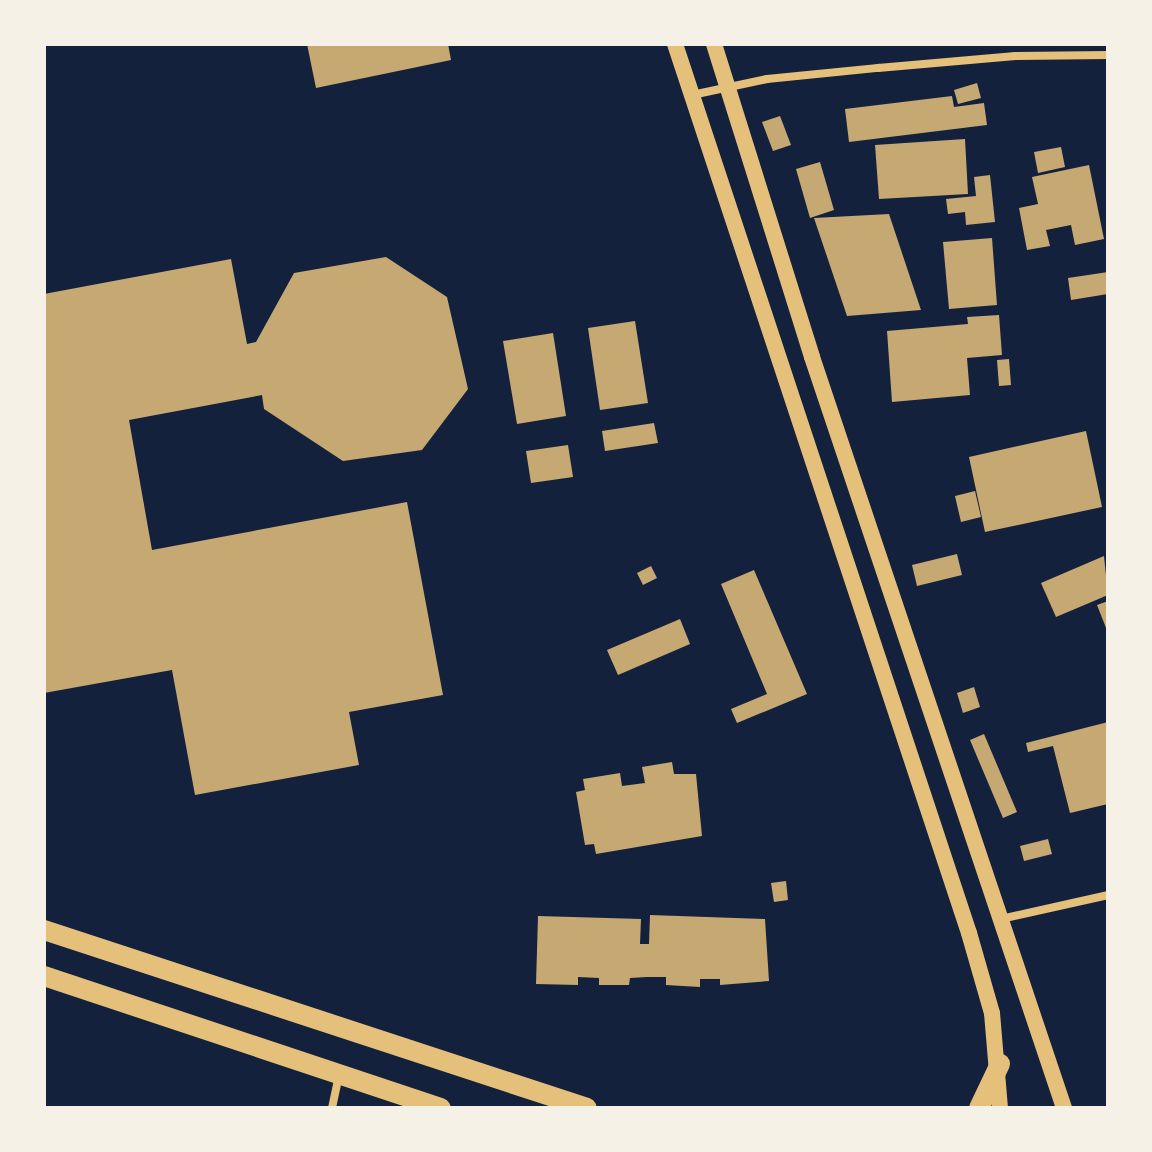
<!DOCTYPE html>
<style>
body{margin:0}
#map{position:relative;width:1152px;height:1152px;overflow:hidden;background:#14213d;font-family:Montserrat,sans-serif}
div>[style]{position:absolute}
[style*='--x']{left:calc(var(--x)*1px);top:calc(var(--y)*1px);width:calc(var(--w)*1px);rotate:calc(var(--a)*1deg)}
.building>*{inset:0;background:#c6a872}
.minor>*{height:8px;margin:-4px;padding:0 4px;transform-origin:4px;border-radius:4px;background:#e5c07b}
.secondary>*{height:16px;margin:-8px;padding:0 8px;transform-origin:8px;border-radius:8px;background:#e5c07b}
.primary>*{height:20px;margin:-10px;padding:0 10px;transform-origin:10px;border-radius:10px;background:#e5c07b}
span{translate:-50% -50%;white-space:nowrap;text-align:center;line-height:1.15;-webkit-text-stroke:6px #f6f1e7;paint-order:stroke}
.frame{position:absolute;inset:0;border:46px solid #f6f1e7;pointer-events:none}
</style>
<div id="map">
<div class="building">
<i style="clip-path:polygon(307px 44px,448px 44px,451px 60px,316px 88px)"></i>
<i style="clip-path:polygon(977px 83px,981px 98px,958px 104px,954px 90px)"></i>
<i style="clip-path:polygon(952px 96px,954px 107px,984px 103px,987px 125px,849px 142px,845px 109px)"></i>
<i style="clip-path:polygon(780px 116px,791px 145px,773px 151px,762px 122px)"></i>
<i style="clip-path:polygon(965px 139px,968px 194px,879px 199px,875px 145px)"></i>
<i style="clip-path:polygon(1061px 147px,1065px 167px,1038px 173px,1034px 152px)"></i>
<i style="clip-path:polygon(820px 162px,834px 210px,810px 218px,796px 169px)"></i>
<i style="clip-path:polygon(1089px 165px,1104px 239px,1075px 245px,1071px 225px,1046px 230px,1050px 246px,1027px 250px,1019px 208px,1038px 204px,1032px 177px)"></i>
<i style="clip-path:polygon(990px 175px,995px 222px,966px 225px,965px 212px,948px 214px,946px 199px,976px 196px,974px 177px)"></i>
<i style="clip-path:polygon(889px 214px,921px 310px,847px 316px,814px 218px)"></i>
<i style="clip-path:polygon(992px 238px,997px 305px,949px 309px,943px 242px)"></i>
<i style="clip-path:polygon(386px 257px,447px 297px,468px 389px,422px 450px,343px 461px,264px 409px,262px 395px,129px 420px,152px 550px,407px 502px,443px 695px,349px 712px,359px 765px,195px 795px,172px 670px,44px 693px,44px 294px,231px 259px,247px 344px,256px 342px,294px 273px)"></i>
<i style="clip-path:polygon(1108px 272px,1108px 294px,1071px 300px,1068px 278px)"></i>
<i style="clip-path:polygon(999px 315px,1002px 355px,967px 358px,970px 395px,892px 402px,887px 331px,968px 324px,967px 317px)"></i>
<i style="clip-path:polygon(635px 321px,648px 403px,600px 410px,588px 328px)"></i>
<i style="clip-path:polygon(553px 333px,566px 416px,517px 424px,503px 341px)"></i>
<i style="clip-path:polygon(1009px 359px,1011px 385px,999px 386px,997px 360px)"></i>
<i style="clip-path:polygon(654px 423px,658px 443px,605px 451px,602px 431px)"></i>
<i style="clip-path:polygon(1086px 431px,1102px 507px,985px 532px,969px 457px)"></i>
<i style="clip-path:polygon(568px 445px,573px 477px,531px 483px,526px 451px)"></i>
<i style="clip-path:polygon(975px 491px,981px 517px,961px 522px,955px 496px)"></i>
<i style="clip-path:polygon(957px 554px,962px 575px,917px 586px,912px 565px)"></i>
<i style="clip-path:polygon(1104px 556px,1108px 595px,1056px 617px,1041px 583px)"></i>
<i style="clip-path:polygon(651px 566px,657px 578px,643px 585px,637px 573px)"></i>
<i style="clip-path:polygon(754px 570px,807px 694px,737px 723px,731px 709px,767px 694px,721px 584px)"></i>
<i style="clip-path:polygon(1108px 601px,1108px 633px,1097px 605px)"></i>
<i style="clip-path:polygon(680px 619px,690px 644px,618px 675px,607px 650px)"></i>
<i style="clip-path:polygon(974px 687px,980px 707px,963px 713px,957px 693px)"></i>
<i style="clip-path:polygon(1108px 722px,1108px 804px,1070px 813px,1053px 746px,1028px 752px,1026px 743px)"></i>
<i style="clip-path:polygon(984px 734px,1017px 812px,1003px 818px,970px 740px)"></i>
<i style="clip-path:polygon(672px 762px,674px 774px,696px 774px,702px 836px,596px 854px,594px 844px,585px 845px,576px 792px,585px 790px,583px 779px,620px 773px,622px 786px,645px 783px,642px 767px)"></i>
<i style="clip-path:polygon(1048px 839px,1052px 854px,1024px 861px,1020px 846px)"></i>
<i style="clip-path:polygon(786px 881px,788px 900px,774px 902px,771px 883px)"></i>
<i style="clip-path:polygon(650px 915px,765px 919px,769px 981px,720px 985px,720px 979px,700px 979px,700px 987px,666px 985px,666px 977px,647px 977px,630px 978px,629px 985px,599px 985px,599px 978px,578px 977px,578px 985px,536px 984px,538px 916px,641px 919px,640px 944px,649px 944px)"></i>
</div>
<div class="minor">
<i style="--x:692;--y:95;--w:77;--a:-12"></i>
<i style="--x:767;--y:79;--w:112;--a:-5.7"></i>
<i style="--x:878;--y:68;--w:138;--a:-5"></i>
<i style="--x:1015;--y:56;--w:93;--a:-0.6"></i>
<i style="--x:1001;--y:919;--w:110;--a:-12.6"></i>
<i style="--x:332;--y:1108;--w:33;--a:-78"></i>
</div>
<div class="secondary">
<i style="--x:675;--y:44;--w:936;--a:71.7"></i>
<i style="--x:969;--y:933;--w:83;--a:74"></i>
<i style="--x:992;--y:1013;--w:95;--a:85.2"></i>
<i style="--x:714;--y:44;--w:328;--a:72.6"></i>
<i style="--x:812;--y:357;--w:792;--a:71.45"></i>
</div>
<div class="primary">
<i style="--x:44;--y:930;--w:571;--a:18.15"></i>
<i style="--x:44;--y:976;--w:418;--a:18.4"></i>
<i style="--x:979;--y:1108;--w:49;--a:-64.5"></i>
</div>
<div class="frame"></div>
</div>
